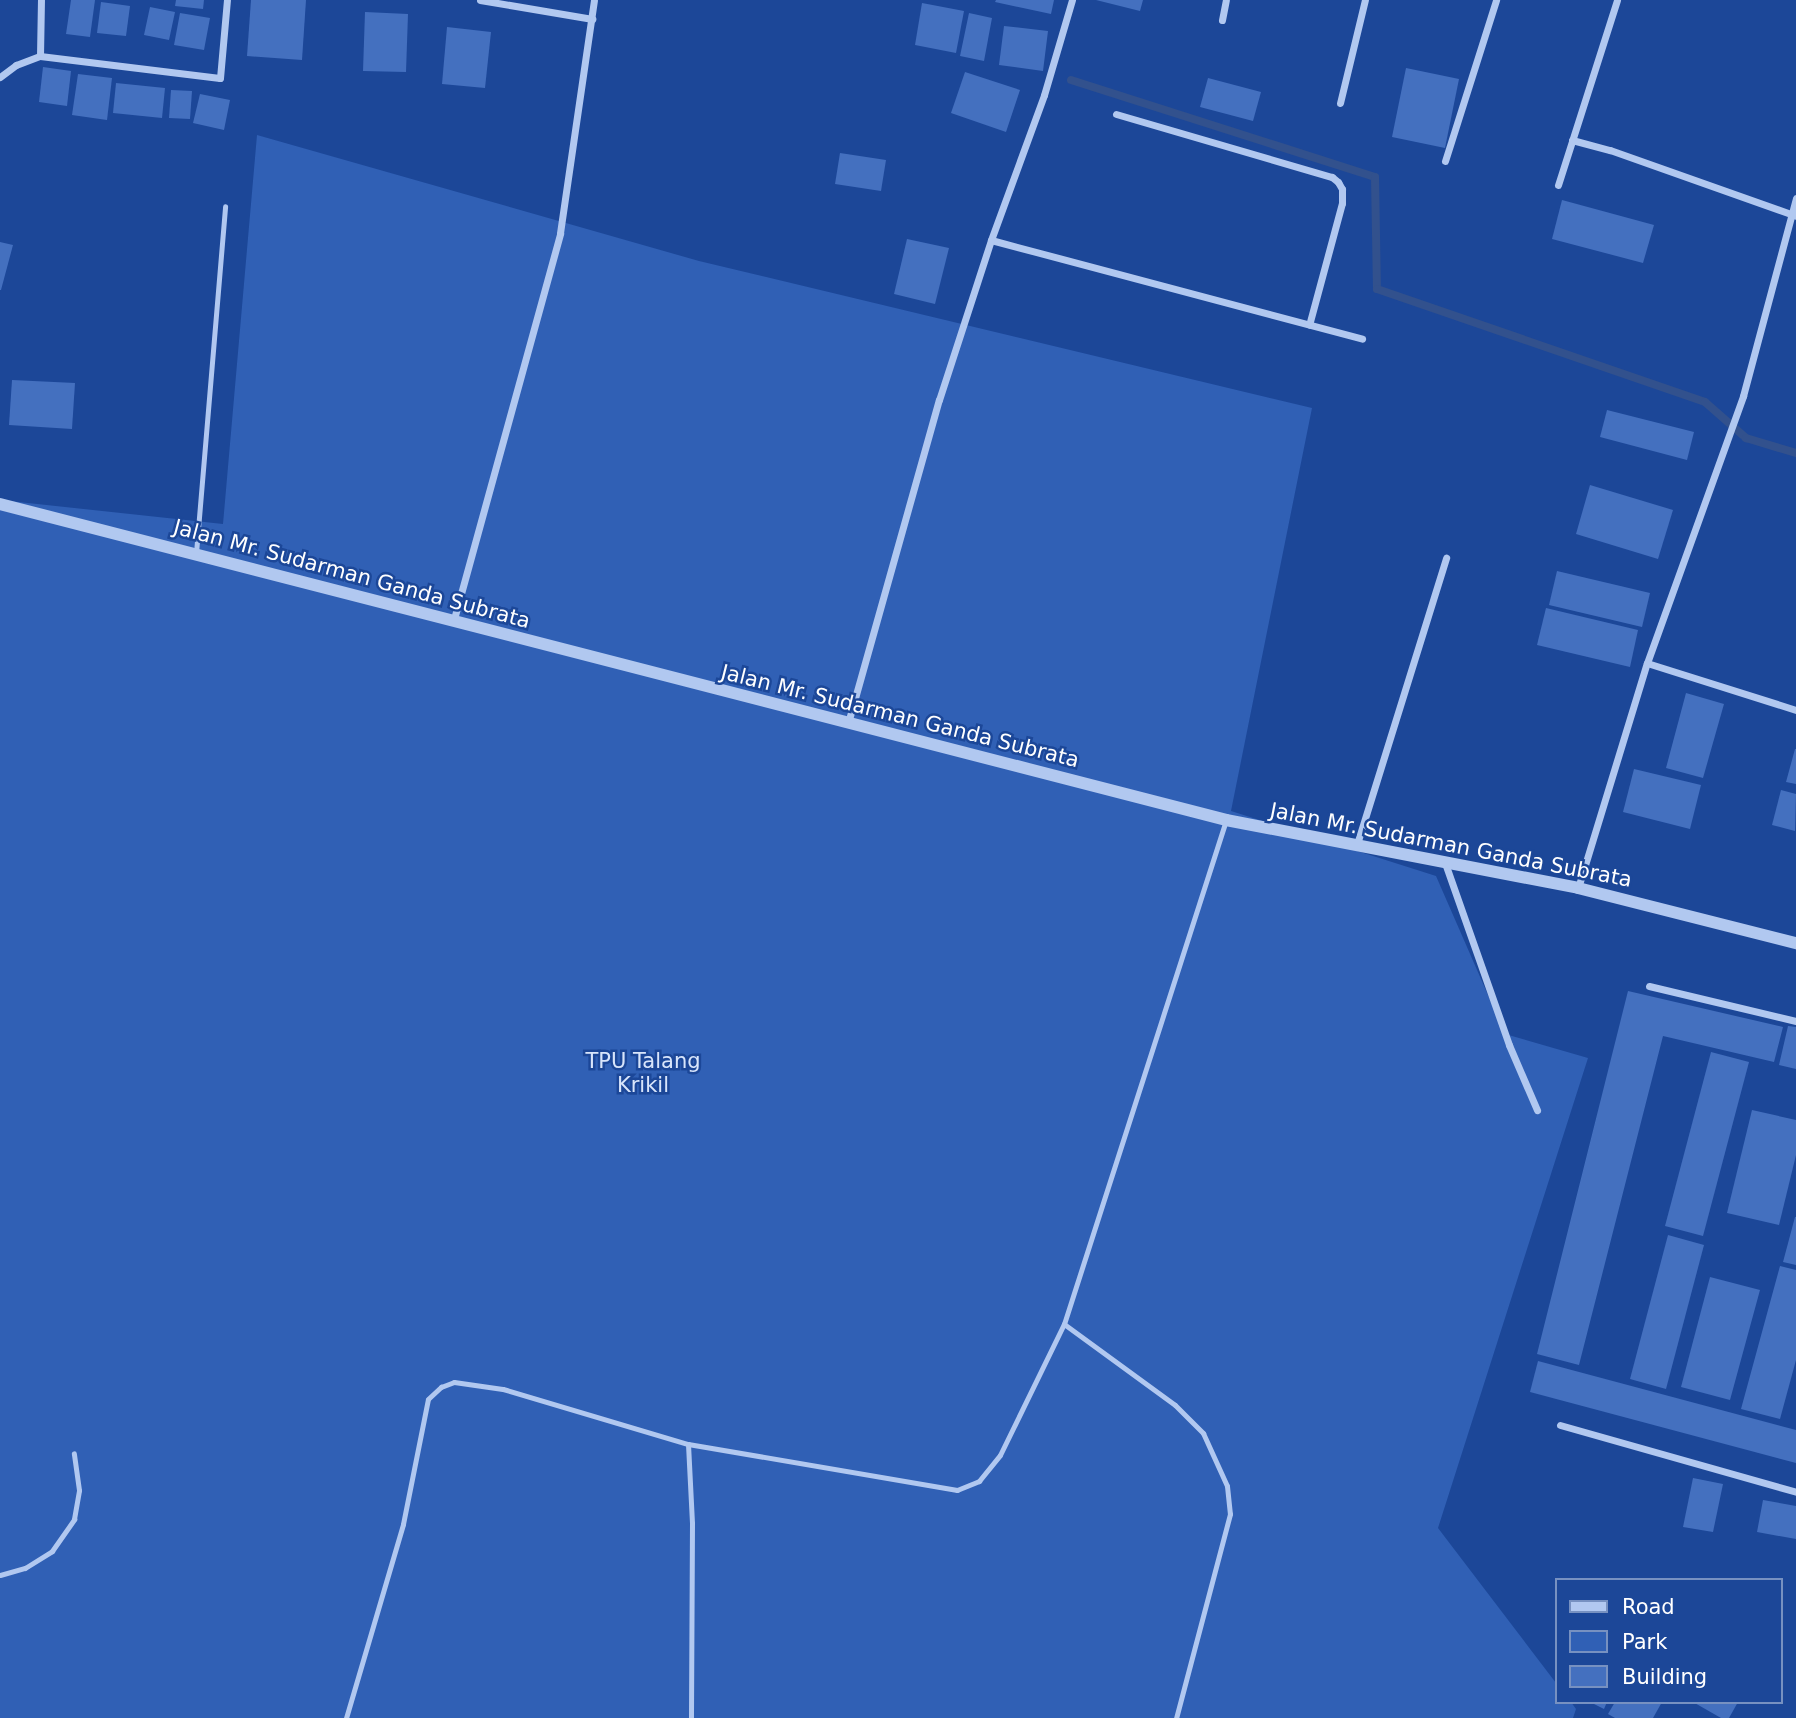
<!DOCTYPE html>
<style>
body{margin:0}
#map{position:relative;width:1796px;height:1718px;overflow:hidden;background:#1c4798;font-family:"DejaVu Sans",sans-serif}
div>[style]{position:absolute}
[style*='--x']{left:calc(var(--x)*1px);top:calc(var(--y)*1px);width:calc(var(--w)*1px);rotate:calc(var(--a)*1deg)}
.green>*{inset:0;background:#3060b5}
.stream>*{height:8px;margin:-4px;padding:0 4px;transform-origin:4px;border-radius:4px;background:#32518d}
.building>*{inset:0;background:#4470bf}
.service>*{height:5px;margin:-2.5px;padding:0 2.5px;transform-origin:2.5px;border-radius:2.5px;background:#b1c8f0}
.minor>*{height:7px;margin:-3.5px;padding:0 3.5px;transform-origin:3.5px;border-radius:3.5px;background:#b1c8f0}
.tertiary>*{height:12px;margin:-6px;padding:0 6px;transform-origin:6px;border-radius:6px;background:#b1c8f0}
span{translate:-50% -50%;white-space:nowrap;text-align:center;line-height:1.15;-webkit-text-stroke:5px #1c4798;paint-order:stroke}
.street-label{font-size:21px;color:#fff}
.park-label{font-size:21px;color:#d8e5fb}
.legend{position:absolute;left:1555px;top:1578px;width:228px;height:126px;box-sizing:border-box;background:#1c4798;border:2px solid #7791c1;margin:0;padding:9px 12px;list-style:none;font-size:21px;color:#fff}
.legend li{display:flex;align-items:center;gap:14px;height:35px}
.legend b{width:35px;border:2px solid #7791c1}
</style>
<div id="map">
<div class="green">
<i style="clip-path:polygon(257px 135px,699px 261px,1312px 408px,1231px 811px,1436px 876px,1505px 1034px,1588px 1058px,1438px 1528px,1556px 1683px,1556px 1702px,1571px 1702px,1576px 1709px,1573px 1718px,0 1718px,0 500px,223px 524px)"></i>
</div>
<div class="stream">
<i style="--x:1071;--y:80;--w:319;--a:17.7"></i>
<i style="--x:1375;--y:177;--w:112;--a:89"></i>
<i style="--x:1377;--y:289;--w:347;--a:19"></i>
<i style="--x:1705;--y:402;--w:55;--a:41.3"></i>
<i style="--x:1746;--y:438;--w:52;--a:16.7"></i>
</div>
<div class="building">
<i style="clip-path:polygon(71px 0,95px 0,90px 37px,66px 34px)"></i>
<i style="clip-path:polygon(176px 0,204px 0,203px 9px,175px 6px)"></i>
<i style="clip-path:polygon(251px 0,306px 0,302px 60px,247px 56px)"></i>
<i style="clip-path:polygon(996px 0,1054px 0,1051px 14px,995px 2px)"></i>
<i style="clip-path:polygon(1096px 0,1143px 0,1140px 11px)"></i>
<i style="clip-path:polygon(101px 2px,130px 6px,126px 36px,97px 33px)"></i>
<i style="clip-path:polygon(922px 3px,964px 11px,956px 53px,915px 45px)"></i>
<i style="clip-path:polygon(150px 7px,175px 12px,169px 40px,144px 35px)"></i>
<i style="clip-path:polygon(365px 12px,408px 14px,406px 72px,363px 71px)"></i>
<i style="clip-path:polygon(180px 13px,210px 18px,204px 50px,174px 45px)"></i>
<i style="clip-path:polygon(969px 13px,992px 18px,984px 61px,960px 56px)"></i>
<i style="clip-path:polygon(1004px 26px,1048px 31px,1043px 71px,999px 65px)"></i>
<i style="clip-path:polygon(447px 27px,491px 32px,485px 88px,442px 84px)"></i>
<i style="clip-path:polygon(43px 67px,71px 71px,67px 106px,39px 102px)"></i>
<i style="clip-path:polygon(1406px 68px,1459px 79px,1445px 148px,1392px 137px)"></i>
<i style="clip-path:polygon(965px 72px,1020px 90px,1006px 132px,951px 113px)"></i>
<i style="clip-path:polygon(78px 74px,112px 78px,107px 120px,72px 115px)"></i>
<i style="clip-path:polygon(1208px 78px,1261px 92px,1253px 121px,1200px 107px)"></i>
<i style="clip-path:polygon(116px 83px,165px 88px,162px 118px,113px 113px)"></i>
<i style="clip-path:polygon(171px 90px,192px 91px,190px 119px,169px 118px)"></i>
<i style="clip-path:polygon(200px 94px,230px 100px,224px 130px,193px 123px)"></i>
<i style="clip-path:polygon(840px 153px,886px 160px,881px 191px,835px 184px)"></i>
<i style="clip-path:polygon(1562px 200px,1654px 225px,1643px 263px,1552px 239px)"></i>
<i style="clip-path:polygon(907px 239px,949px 248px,935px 304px,894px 294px)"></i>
<i style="clip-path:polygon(0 242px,13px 245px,1px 290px,0 290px)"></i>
<i style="clip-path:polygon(12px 380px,75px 383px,72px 429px,9px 425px)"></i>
<i style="clip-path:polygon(1607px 410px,1694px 432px,1687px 460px,1600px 437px)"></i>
<i style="clip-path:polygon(1590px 485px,1673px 510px,1658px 559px,1576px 534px)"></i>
<i style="clip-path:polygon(1557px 571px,1650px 593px,1642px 627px,1549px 605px)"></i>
<i style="clip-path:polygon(1546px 608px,1638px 630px,1630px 667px,1537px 645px)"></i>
<i style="clip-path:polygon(1686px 693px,1724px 704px,1703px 778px,1666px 768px)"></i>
<i style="clip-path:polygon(1795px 749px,1796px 749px,1796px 784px,1786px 782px)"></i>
<i style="clip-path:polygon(1634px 769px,1701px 785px,1690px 829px,1623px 812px)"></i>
<i style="clip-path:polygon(1781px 790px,1796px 794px,1795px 831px,1772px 825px)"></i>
<i style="clip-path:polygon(1628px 991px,1783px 1027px,1774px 1062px,1663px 1036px,1579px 1365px,1537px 1354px)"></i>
<i style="clip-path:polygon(1788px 1026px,1796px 1027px,1796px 1069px,1779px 1065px)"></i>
<i style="clip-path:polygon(1711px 1052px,1749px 1062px,1703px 1236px,1665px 1226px)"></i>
<i style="clip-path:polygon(1752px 1110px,1796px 1120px,1796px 1155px,1779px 1225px,1727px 1213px)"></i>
<i style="clip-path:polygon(1795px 1217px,1796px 1217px,1796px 1265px,1783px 1262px)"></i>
<i style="clip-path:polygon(1668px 1235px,1704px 1245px,1666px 1389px,1630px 1379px)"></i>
<i style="clip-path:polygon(1780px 1266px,1796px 1270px,1796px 1360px,1780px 1419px,1741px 1409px)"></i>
<i style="clip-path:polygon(1710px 1277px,1760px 1290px,1730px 1400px,1681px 1387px)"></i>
<i style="clip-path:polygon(1538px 1361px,1796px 1430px,1796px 1463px,1530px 1392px)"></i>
<i style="clip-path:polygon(1693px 1478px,1723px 1484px,1713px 1532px,1683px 1527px)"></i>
<i style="clip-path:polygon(1763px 1500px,1796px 1506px,1796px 1539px,1757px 1532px)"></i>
<i style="clip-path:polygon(1590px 1702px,1607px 1702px,1604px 1709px)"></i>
<i style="clip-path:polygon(1615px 1702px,1662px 1702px,1653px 1718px,1615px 1718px,1608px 1714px)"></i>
<i style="clip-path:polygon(1693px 1702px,1738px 1702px,1729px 1718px,1721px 1718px)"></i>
</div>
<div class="service">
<i style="--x:196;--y:553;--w:348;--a:-85.2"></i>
<i style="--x:1064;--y:1324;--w:137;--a:36.1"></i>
<i style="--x:1175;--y:1405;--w:40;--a:45"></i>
<i style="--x:1203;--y:1433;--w:58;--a:65.6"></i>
<i style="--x:1227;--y:1486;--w:28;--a:84"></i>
<i style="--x:1230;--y:1514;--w:211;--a:104.8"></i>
<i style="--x:688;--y:1444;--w:79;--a:87.1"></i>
<i style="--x:692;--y:1523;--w:195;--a:90.3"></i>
<i style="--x:0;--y:1575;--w:26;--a:-16"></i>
<i style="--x:25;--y:1568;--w:32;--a:-32"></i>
<i style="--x:52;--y:1551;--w:39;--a:-55"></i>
<i style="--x:74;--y:1519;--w:29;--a:-80"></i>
<i style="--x:79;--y:1490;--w:37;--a:-98"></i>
<i style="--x:346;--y:1718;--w:202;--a:-73.6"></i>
<i style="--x:403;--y:1524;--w:127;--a:-78.7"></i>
<i style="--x:428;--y:1399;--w:18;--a:-43"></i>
<i style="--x:441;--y:1387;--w:14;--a:-21"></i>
<i style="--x:454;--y:1382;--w:49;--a:8.1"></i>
<i style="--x:503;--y:1389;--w:193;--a:16.6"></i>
<i style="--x:688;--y:1444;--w:273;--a:9.7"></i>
<i style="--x:957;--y:1490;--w:24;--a:-22"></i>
<i style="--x:979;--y:1481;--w:33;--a:-51"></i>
<i style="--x:1000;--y:1455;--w:146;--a:-64"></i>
<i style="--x:1064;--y:1324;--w:529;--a:-72.18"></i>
</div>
<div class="minor">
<i style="--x:480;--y:0;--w:114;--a:9.6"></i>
<i style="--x:1222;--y:20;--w:20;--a:-79"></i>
<i style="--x:40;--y:56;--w:56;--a:-89"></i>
<i style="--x:0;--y:77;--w:20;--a:-37"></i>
<i style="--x:16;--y:65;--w:26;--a:-21"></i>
<i style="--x:40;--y:56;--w:181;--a:7"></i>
<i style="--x:220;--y:78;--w:78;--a:-84.9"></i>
<i style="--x:1340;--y:103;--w:106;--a:-76.4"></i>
<i style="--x:1116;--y:114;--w:225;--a:16.3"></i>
<i style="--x:1332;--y:177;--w:8;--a:40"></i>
<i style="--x:1338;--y:182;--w:8;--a:60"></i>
<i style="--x:1342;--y:189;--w:14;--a:90"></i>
<i style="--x:1342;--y:203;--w:126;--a:105.1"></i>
<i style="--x:1572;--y:140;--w:39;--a:15"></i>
<i style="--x:1610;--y:150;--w:197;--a:19.5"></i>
<i style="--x:1445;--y:161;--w:169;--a:-72.4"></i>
<i style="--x:1558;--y:185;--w:194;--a:-72.3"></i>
<i style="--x:991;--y:240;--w:384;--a:14.9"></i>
<i style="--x:454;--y:619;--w:400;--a:-74.6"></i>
<i style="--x:560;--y:233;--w:235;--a:-81.7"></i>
<i style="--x:1647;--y:663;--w:156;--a:17.5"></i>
<i style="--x:848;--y:723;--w:336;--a:-74.3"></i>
<i style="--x:939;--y:400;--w:168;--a:-72"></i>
<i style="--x:991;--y:240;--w:154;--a:-69.9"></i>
<i style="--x:1044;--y:95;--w:99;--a:-73.6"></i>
<i style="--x:1357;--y:844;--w:300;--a:-72.7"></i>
<i style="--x:1445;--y:863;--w:193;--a:70.6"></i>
<i style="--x:1509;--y:1045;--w:71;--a:66.7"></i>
<i style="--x:1578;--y:888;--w:235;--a:-73"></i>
<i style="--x:1647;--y:663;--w:284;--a:-70.2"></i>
<i style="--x:1743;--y:396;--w:205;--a:-75"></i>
<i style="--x:1649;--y:986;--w:151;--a:13.4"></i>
<i style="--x:1560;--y:1425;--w:245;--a:15.8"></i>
</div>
<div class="tertiary">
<i style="--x:0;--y:504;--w:1266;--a:14.45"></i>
<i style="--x:1226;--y:820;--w:359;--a:10.9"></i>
<i style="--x:1578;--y:888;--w:225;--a:14.2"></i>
</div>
<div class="street-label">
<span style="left:352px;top:574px;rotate:15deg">Jalan Mr. Sudarman Ganda Subrata</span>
<span style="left:900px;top:716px;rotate:14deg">Jalan Mr. Sudarman Ganda Subrata</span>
<span style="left:1451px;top:845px;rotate:11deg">Jalan Mr. Sudarman Ganda Subrata</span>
</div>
<div class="park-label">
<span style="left:643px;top:1073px">TPU Talang<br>Krikil</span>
</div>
<ul class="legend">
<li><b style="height:9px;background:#b1c8f0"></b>Road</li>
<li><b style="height:19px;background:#3060b5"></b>Park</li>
<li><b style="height:19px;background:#4470bf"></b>Building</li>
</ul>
</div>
